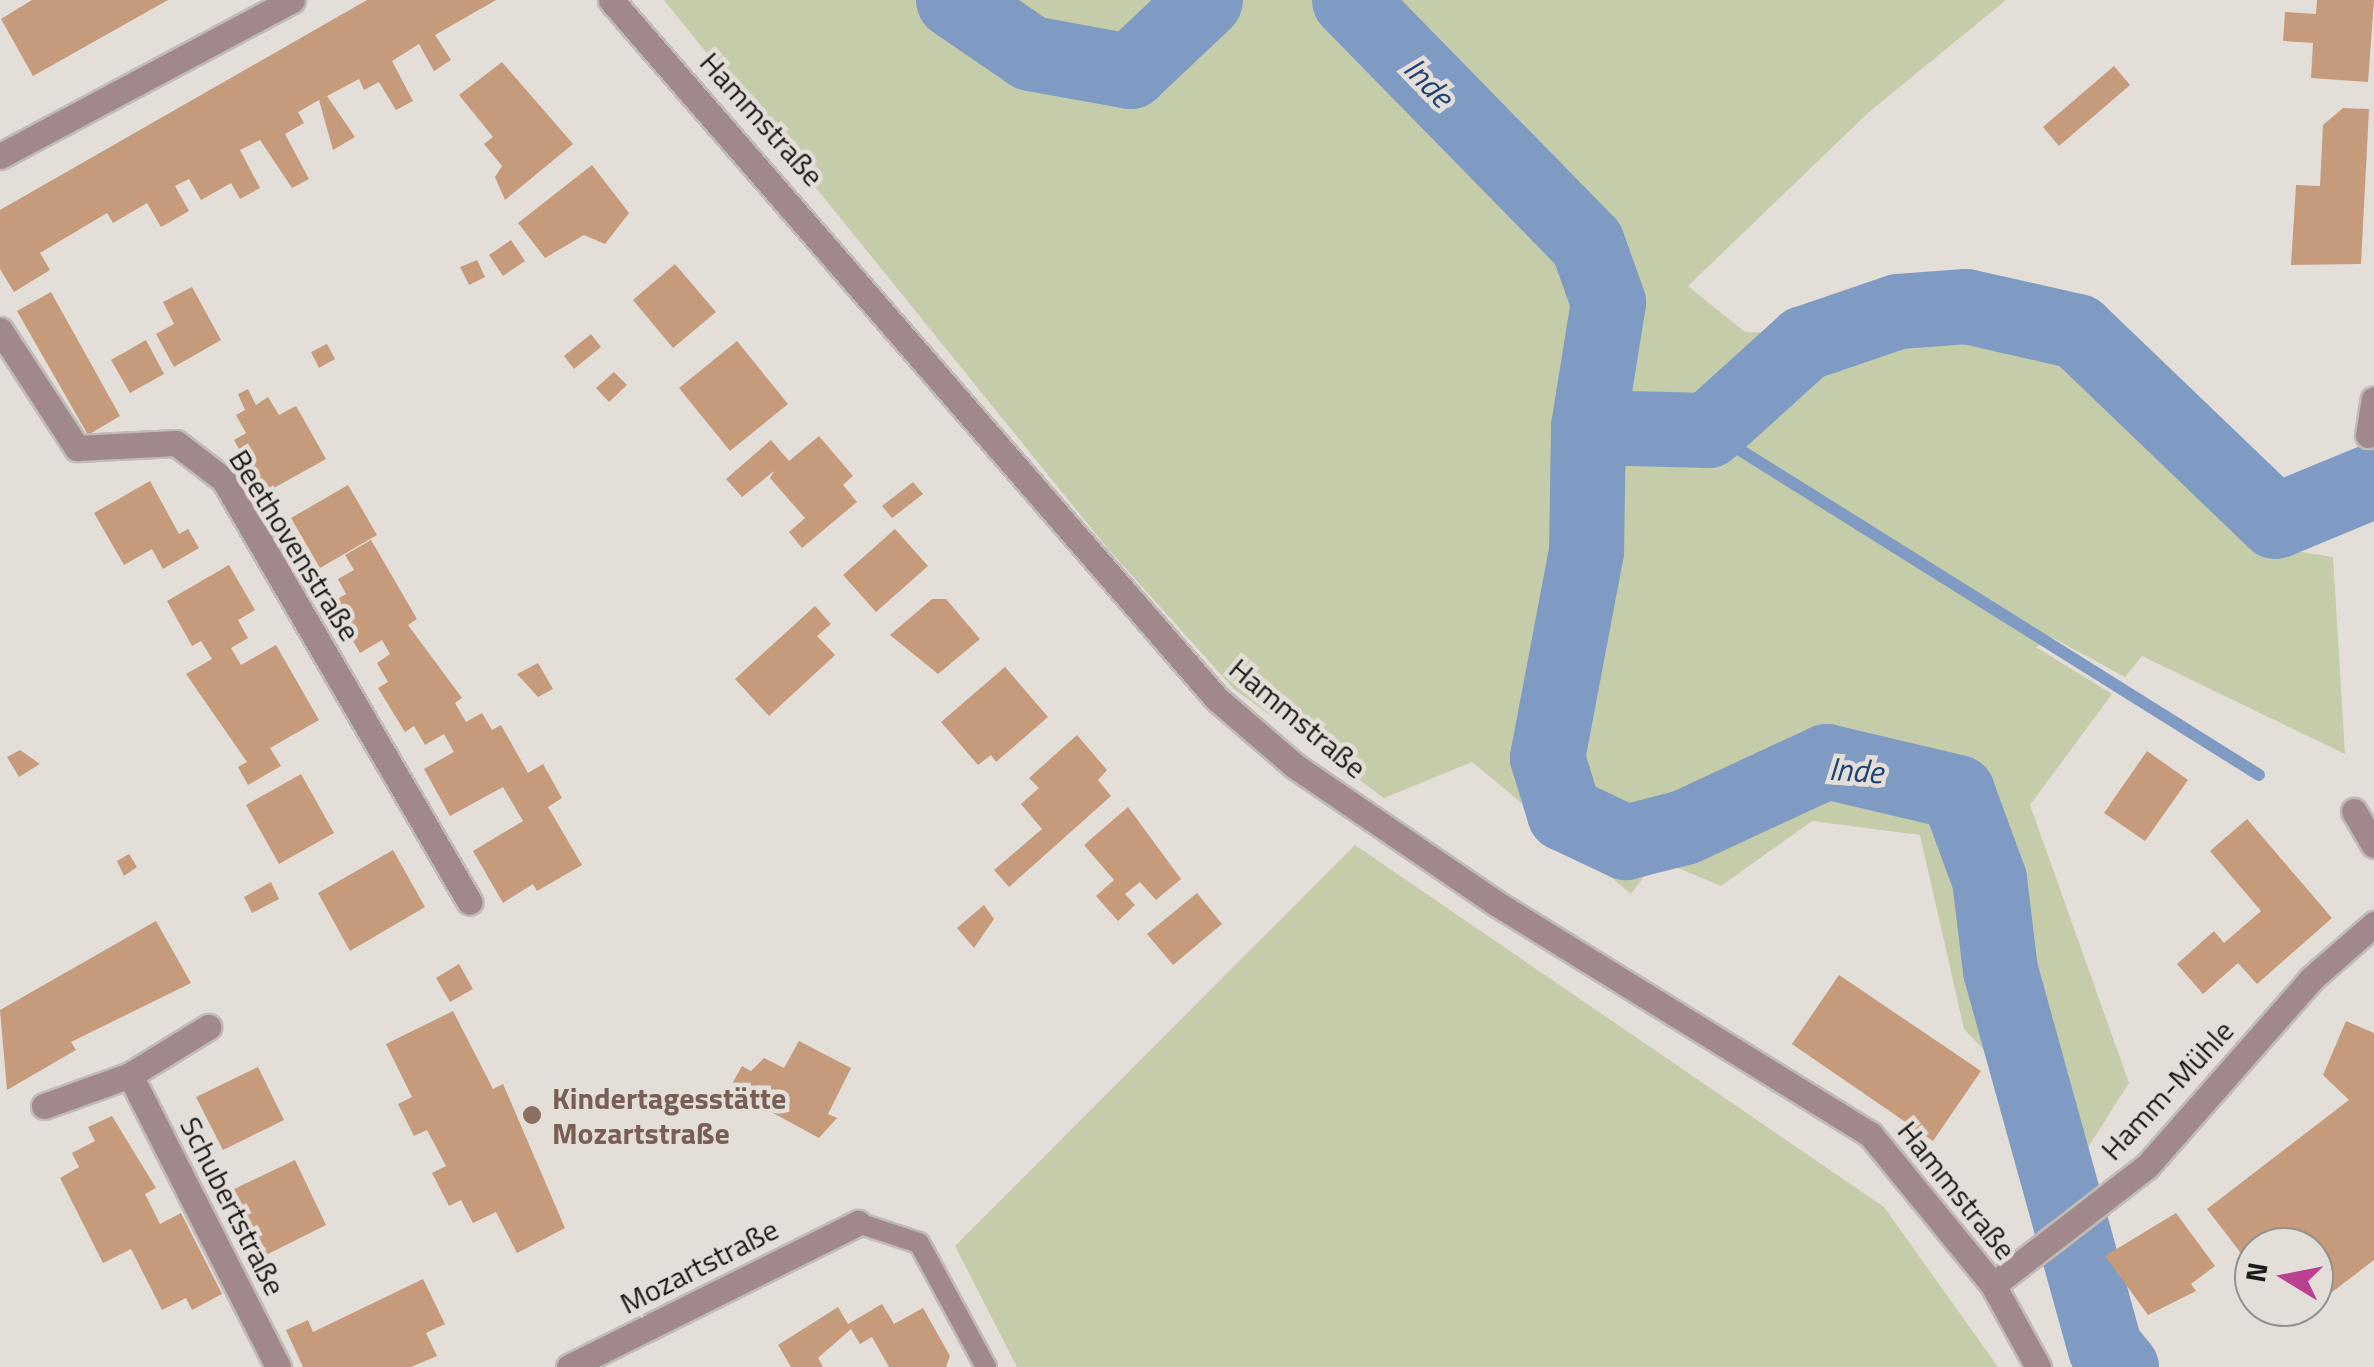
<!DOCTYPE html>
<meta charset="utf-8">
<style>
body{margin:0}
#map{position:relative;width:2374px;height:1367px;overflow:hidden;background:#e4ded9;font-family:"Titillium Web",sans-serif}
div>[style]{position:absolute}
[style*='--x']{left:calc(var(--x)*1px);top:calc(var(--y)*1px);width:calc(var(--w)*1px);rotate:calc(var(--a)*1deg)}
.green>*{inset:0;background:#c5ccaa}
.stream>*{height:12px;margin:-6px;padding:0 6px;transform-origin:6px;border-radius:6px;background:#809bc3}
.river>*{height:75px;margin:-37.5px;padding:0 37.5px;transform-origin:37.5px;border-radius:37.5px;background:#809bc3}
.building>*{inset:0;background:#c59b7c}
.roads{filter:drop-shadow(2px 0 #c0bbb6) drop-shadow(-2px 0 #c0bbb6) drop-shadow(0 2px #c0bbb6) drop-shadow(0 -2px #c0bbb6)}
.service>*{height:20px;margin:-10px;padding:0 10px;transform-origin:10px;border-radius:10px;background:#a1898b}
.minor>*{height:25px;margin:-12.5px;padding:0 12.5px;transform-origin:12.5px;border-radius:12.5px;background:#a1898b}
.dots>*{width:28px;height:28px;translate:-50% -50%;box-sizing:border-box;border:5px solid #e4ded9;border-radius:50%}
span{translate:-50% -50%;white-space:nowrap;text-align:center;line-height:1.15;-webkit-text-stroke:9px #e4ded9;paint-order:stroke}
.street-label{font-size:30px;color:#1d1b19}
.education-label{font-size:30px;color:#785e54;font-weight:700}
.left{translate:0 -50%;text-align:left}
.water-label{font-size:32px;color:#1e4275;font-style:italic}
.north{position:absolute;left:2234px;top:1227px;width:100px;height:100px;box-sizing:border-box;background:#e4ded9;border:2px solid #94908c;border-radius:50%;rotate:280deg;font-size:28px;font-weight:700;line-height:40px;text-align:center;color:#1d1b19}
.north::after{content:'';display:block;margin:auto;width:35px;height:45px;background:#bb4091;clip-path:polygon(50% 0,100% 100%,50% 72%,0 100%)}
</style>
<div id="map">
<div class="green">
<i style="clip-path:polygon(664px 0,2006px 0,1869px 112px,1688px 286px,1745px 332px,1790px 334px,1798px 359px,1866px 333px,1963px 321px,2071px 341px,2271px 547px,2333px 557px,2345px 754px,2142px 656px,2125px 677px,2053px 638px,2036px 647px,2112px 694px,2030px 805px,2129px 1083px,2050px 1207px,1994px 1060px,1964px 1029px,1920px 835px,1812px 821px,1721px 886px,1657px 859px,1631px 894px,1472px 762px,1384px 798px,1234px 689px,1108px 549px)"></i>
<i style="clip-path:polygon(1355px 845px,1884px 1207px,1998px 1367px,1017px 1367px,955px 1246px)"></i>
</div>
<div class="stream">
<i style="--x:1708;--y:430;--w:650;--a:32.05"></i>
</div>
<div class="river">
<i style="--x:953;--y:0;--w:93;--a:34.5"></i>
<i style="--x:1030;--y:53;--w:102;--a:10.2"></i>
<i style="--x:1130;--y:71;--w:103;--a:-43.4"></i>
<i style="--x:1349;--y:0;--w:340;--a:45.6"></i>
<i style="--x:1587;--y:243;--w:63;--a:70.4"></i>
<i style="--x:1608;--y:302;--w:127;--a:99.1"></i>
<i style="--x:1588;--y:427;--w:124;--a:90.9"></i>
<i style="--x:1586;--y:551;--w:210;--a:100.7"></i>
<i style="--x:1547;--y:757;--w:59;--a:73.1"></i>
<i style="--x:1564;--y:813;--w:68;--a:25.4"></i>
<i style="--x:1625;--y:842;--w:61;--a:-14.3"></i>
<i style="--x:1684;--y:827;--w:157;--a:-24.9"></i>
<i style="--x:1826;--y:761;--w:135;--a:13.3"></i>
<i style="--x:1957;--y:792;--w:93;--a:69.8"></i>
<i style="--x:1989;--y:879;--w:92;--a:83.1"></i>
<i style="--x:2000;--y:970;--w:392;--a:74.5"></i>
<i style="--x:2105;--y:1348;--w:25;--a:50"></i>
<i style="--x:1588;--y:427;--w:120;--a:1.4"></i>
<i style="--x:1708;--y:430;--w:130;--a:-42.2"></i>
<i style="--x:1804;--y:343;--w:99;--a:-18.8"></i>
<i style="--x:1898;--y:311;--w:68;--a:-4.2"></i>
<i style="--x:1966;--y:306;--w:114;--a:12.7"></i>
<i style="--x:2077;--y:331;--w:274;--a:43.8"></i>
<i style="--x:2275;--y:521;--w:107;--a:-22.5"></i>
</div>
<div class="building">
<i style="clip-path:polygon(32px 0,168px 0,33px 76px,1px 19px)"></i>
<i style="clip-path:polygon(367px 0,496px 0,435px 35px,451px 60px,434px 71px,419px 44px,392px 61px,413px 101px,396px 110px,379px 82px,364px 90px,359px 79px,327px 96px,355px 137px,333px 150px,319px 100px,298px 112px,304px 123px,285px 134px,309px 179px,292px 188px,260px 140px,240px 150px,260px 188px,240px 199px,231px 183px,201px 200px,189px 179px,175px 186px,189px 211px,161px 227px,147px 203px,113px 223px,107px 213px,40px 253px,50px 270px,14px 292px,0 269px,0 210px)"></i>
<i style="clip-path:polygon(2317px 0,2374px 0,2368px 82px,2311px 78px,2313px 43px,2283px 41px,2285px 12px,2316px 14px)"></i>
<i style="clip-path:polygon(502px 62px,573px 144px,505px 200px,495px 177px,502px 166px,484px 144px,493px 137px,459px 95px)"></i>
<i style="clip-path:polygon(2114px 66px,2130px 85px,2059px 146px,2043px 127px)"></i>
<i style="clip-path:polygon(2343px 108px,2369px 109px,2361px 264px,2291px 265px,2296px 185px,2320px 186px,2323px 125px)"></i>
<i style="clip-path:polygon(592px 165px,629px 213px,605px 244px,584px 235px,545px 258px,518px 223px)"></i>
<i style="clip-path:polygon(511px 240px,525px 261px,503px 276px,489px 255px)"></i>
<i style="clip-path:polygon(477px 260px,485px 277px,469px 285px,460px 267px)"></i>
<i style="clip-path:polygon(675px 264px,716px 312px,673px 348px,633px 300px)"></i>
<i style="clip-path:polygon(192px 287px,221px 340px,174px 367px,156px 334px,174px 324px,163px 302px)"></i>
<i style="clip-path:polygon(51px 292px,120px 416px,88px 435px,17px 311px)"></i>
<i style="clip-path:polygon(591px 334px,601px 347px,574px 369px,564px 356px)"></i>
<i style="clip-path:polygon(146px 340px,164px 374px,130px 393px,111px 360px)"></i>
<i style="clip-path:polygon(737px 341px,788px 404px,730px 451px,679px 388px)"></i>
<i style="clip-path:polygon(327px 344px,335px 359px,319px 368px,311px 352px)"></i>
<i style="clip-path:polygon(614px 372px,627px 385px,609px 402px,596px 388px)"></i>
<i style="clip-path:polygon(248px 389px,256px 405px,268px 397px,279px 415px,296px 406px,326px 459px,263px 494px,234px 440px,246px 433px,236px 415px,245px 410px,238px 394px)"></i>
<i style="clip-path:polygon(819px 436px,853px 476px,843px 485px,857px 502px,802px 548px,789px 532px,805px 518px,770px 478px,774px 471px,742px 497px,726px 479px,771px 440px,789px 461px)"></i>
<i style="clip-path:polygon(150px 481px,179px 534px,188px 529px,199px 548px,163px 569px,152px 549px,124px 565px,94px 513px)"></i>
<i style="clip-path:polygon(913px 482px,923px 494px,892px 518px,882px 506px)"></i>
<i style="clip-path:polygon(348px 485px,377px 535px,320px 568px,291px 518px)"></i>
<i style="clip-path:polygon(895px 529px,928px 566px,876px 612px,843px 575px)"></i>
<i style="clip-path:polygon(371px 540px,417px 619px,408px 625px,462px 698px,455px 703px,466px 722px,482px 713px,492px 730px,501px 725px,528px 773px,543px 764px,562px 798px,548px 807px,582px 865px,537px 891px,533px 884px,503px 903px,473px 851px,523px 821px,503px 787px,450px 816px,424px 769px,454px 752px,444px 734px,425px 745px,414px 726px,405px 732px,378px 688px,388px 682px,377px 663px,390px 654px,382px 640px,360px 653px,331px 603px,346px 594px,338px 579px,354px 570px,345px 555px)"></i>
<i style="clip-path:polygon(229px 565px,255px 610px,238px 620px,248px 638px,231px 648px,241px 665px,276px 645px,319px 720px,270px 748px,281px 766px,248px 785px,238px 767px,247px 762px,186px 674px,212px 659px,201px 641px,192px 646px,167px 601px)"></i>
<i style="clip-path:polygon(932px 599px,946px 599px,980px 639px,938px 674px,890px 635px)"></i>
<i style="clip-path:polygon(815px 606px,831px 624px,817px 636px,835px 655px,769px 716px,735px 679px)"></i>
<i style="clip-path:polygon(538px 663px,553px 689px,538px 697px,517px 674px)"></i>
<i style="clip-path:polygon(1005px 667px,1048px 717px,996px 762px,991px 755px,978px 765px,941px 722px)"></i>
<i style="clip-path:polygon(1077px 735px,1107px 770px,1098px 780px,1111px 796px,1009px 887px,994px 870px,1042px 829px,1021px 804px,1039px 788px,1029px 778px)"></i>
<i style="clip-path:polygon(20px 750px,40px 764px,19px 777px,7px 757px)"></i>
<i style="clip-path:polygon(2147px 751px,2188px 780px,2145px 841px,2104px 813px)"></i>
<i style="clip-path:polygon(301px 774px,334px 833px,279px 864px,246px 805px)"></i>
<i style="clip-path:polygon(1128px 807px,1181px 879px,1156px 900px,1140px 882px,1125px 894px,1135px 905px,1118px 921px,1096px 896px,1114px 880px,1084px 845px)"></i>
<i style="clip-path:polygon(2247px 819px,2332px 918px,2257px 984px,2238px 963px,2203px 994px,2177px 964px,2214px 931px,2224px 943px,2261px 911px,2210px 851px)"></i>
<i style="clip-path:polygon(393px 850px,425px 907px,350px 951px,318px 893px)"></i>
<i style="clip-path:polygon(129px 854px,137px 867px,124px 876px,117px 861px)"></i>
<i style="clip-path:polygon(271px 882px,279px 899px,252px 913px,244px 897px)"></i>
<i style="clip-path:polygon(1197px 893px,1222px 924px,1173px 965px,1147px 934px)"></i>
<i style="clip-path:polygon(984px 905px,994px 919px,974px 948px,957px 928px)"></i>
<i style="clip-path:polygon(156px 921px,191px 983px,71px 1042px,76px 1050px,7px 1090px,0 1010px)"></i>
<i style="clip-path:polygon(459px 964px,473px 989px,450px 1002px,436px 978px)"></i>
<i style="clip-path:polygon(1839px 975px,1981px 1071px,1933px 1141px,1792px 1044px)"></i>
<i style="clip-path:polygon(453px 1011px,493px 1089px,503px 1084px,565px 1228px,517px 1253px,496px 1212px,473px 1223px,461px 1200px,449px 1206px,432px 1173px,446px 1166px,427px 1130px,414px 1136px,398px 1104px,412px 1097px,386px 1044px)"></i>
<i style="clip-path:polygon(2346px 1021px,2374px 1033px,2374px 1260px,2314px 1306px,2314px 1247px,2254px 1247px,2254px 1270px,2207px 1209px,2349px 1100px,2323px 1075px)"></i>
<i style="clip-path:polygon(799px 1041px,851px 1068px,828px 1114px,837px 1118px,819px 1138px,729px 1089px,742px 1066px,751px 1071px,764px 1058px,784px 1068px)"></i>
<i style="clip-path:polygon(258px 1067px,284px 1120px,223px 1150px,196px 1097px)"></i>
<i style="clip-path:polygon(112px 1116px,156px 1188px,145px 1194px,160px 1224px,181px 1213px,222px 1294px,192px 1310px,186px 1298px,162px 1310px,131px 1249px,103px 1263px,60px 1178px,79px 1167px,72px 1153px,95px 1141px,88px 1127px)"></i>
<i style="clip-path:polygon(295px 1160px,326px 1225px,266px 1255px,234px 1189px)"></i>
<i style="clip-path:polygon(2176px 1213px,2215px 1266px,2191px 1284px,2196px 1291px,2148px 1315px,2105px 1256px)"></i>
<i style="clip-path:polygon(423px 1279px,445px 1324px,426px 1333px,437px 1356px,411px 1367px,303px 1367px,286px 1330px,308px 1320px,313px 1332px)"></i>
<i style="clip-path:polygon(882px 1304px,894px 1324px,923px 1308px,950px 1356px,946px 1367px,889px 1367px,872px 1337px,860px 1344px,851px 1329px,818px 1358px,823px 1367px,791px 1367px,778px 1345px,838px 1307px,848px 1324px)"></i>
<i style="clip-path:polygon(2282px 1307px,2313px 1307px,2293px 1322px)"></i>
</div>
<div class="roads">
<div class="service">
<i style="--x:858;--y:1223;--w:64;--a:18.2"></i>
<i style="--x:919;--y:1243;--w:141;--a:61.6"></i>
</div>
<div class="minor">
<i style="--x:611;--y:0;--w:925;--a:49.08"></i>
<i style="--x:1217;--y:699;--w:103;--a:40.7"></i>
<i style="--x:1295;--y:766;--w:241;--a:34.3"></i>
<i style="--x:1494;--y:902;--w:442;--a:31.7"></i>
<i style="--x:1870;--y:1134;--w:195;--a:50.8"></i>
<i style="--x:1993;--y:1285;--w:94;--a:61.2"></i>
<i style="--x:0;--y:156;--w:331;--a:-28.1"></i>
<i style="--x:0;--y:330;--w:141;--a:56.9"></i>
<i style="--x:77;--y:448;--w:99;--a:-2.9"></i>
<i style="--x:176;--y:443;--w:61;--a:37.6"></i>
<i style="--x:224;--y:480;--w:488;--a:59.8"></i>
<i style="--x:2368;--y:435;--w:36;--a:-81"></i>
<i style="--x:2354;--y:811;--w:39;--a:60"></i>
<i style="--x:130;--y:1075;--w:92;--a:-31.6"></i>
<i style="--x:44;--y:1106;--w:91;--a:-19.8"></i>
<i style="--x:130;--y:1075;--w:327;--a:63.1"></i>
<i style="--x:1993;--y:1285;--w:195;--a:-37.7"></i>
<i style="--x:2147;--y:1166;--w:249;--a:-48.7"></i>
<i style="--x:2311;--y:979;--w:84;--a:-41.1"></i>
<i style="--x:569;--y:1367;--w:323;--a:-26.5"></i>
</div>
</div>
<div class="dots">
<i style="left:532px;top:1115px;background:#8d6e63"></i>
</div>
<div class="street-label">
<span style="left:762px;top:119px;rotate:48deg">Hammstraße</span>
<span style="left:295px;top:545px;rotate:58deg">Beethovenstraße</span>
<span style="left:1298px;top:718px;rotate:40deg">Hammstraße</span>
<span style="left:2167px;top:1090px;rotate:-47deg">Hamm-Mühle</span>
<span style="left:1957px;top:1190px;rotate:51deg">Hammstraße</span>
<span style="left:233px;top:1206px;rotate:63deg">Schubertstraße</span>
<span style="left:699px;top:1266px;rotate:-27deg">Mozartstraße</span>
</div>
<div class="education-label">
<span class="left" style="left:552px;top:1115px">Kindertagesstätte<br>Mozartstraße</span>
</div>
<div class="water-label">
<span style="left:1429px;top:82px;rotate:46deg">Inde</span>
<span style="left:1856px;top:770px;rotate:4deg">Inde</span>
</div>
<div class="north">N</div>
</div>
